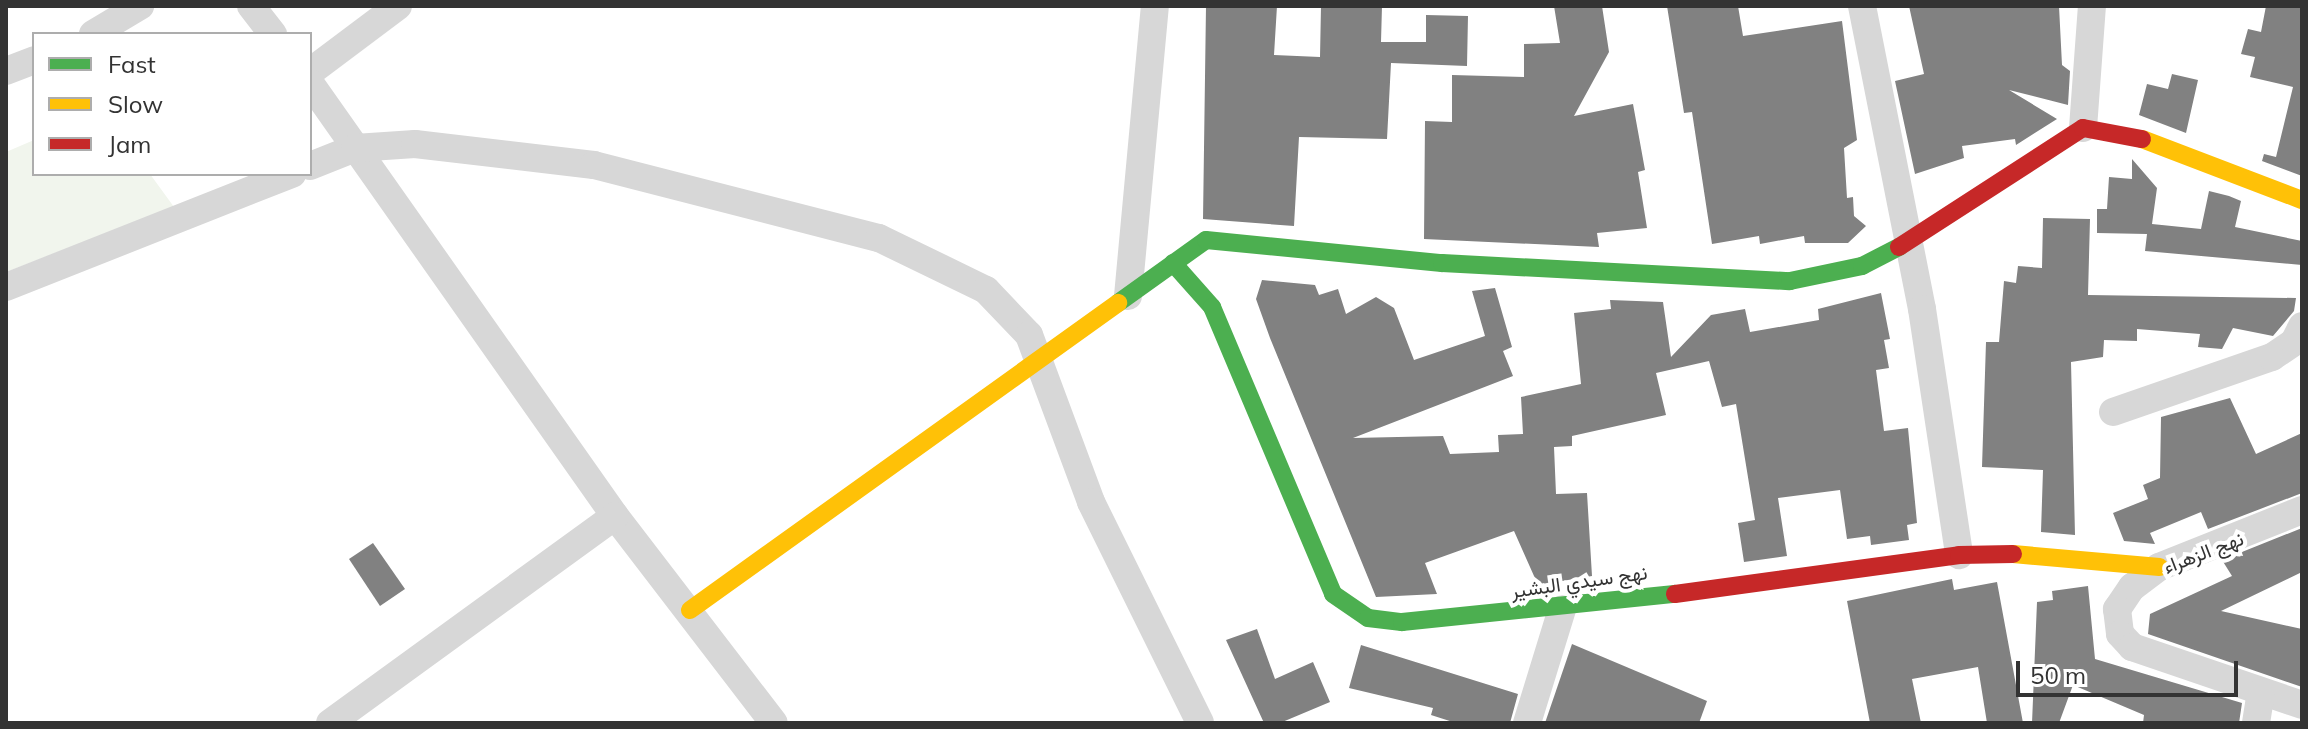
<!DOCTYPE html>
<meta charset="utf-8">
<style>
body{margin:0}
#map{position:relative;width:2308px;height:729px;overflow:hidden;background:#fff;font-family:Mulish,Vazirmatn,sans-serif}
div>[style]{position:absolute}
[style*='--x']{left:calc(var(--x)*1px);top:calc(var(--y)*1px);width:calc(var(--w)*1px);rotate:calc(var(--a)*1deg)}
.green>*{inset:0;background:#f1f5ed}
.building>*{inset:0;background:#818181}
.street>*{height:28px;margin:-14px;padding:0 14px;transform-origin:14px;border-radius:14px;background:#d7d7d7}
.fast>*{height:18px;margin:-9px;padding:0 9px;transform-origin:9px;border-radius:9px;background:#4caf50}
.slow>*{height:18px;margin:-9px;padding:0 9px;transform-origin:9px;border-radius:9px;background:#ffc107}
.jam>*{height:18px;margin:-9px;padding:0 9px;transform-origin:9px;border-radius:9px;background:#c62828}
span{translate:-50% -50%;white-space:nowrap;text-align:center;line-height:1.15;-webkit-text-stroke:8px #fff;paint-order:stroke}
.street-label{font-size:20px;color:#333}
.frame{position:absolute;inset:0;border:8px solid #333;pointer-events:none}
.legend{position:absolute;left:32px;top:32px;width:280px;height:144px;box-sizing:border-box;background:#fff;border:2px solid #adadad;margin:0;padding:10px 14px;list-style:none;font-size:24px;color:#333}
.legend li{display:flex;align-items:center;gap:16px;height:40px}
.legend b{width:40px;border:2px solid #adadad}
.scale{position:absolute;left:2016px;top:661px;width:222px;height:36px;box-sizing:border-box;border:4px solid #333;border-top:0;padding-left:10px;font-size:24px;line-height:28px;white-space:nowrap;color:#333;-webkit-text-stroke:6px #fff;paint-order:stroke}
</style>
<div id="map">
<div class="green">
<i style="clip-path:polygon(34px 140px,34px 174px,150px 174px,174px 207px,6px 272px,6px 152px)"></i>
</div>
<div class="building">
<i style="clip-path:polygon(1206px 6px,1277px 6px,1274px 55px,1320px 57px,1321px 6px,1382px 6px,1381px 42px,1426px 42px,1426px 15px,1468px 16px,1467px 66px,1391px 63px,1387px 139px,1299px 137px,1294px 226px,1203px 219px)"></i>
<i style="clip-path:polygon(1554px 6px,1602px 6px,1609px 52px,1574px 116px,1633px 104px,1645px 170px,1638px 172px,1647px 228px,1597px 233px,1599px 247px,1424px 239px,1425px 121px,1452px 122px,1452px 75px,1524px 77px,1524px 44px,1560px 43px)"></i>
<i style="clip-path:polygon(1667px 6px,1738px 6px,1743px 36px,1842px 21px,1857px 140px,1844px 148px,1847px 198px,1853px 197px,1854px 216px,1866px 226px,1848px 243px,1805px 243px,1804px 236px,1760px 244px,1759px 236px,1712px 244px,1692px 112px,1684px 113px)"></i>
<i style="clip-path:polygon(1909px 6px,2059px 6px,2062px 65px,2070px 71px,2068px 105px,2009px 90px,2057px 119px,2016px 145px,2015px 139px,1962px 146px,1964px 158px,1915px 174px,1895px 81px,1924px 74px)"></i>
<i style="clip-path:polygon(2266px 6px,2302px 6px,2302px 176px,2262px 161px,2264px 154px,2276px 157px,2293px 87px,2250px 77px,2255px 57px,2241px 54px,2248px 29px,2261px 32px)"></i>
<i style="clip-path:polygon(2172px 74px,2198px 80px,2186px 133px,2139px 115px,2147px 84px,2168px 89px)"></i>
<i style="clip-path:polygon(2132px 159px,2157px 188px,2152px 224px,2201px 229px,2209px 191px,2229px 196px,2241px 201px,2235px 227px,2302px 241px,2302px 265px,2145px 251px,2147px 234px,2097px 233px,2097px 209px,2107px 209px,2109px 177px,2132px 179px)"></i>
<i style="clip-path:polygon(2043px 218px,2090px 219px,2088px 295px,2296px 298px,2294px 311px,2273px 336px,2233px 328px,2222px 349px,2198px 347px,2200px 334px,2137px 329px,2137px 341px,2104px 340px,2103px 357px,2071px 362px,2075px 535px,2041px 532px,2043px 470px,1982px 467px,1986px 342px,1999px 342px,2004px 281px,2016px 283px,2018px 266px,2042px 268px)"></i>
<i style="clip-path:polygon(1262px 280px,1315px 285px,1319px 295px,1338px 289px,1346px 314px,1376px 297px,1394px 308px,1414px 360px,1485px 336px,1472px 291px,1495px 288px,1512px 347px,1503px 351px,1513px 376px,1353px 438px,1443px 436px,1450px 454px,1499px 452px,1498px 435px,1523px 434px,1521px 397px,1581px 384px,1574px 313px,1611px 309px,1610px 300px,1663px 302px,1671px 357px,1711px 315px,1745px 309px,1750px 332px,1819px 320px,1818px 309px,1881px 293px,1890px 339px,1884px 340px,1889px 368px,1876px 370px,1884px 431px,1908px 428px,1917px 523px,1907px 525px,1909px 540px,1871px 545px,1870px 536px,1847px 539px,1840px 490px,1778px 498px,1787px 556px,1744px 562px,1738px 523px,1755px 520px,1736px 404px,1722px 407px,1709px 361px,1656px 373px,1666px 415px,1572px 436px,1572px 446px,1554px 447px,1556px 494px,1587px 493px,1592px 576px,1538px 585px,1514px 531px,1425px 563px,1437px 594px,1376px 597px,1270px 338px,1256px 299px)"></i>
<i style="clip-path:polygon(2230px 398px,2256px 454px,2302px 433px,2302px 493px,2208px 529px,2201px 512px,2150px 533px,2155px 544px,2124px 541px,2113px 513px,2148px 499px,2143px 485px,2160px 478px,2161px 417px)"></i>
<i style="clip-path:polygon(2302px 528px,2302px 572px,2221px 611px,2302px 629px,2302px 687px,2148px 634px,2150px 614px,2232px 576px,2222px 560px)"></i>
<i style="clip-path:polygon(373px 543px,405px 589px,380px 606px,349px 559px)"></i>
<i style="clip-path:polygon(1952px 579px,1954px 590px,1997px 582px,2023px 723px,1987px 723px,1978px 667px,1912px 679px,1921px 723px,1870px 723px,1847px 601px)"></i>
<i style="clip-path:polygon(2088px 586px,2095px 659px,2242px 703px,2239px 723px,2143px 723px,2144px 715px,2073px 685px,2059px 723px,2032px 723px,2037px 602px,2053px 600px,2052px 591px)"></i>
<i style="clip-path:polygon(1257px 629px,1275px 679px,1313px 662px,1330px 702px,1280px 723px,1264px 723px,1226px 640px)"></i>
<i style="clip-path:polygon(1572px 644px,1707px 701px,1699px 723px,1545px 723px)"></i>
<i style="clip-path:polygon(1361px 645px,1518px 694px,1510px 723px,1456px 723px,1431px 715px,1433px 708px,1349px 688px)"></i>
</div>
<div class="street">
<i style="--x:251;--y:6;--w:36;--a:52"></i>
<i style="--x:1862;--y:6;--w:309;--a:78.8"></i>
<i style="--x:1922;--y:309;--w:249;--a:81.4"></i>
<i style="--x:93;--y:34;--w:55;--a:-30.8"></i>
<i style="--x:6;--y:71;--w:30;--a:-21"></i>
<i style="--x:310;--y:72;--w:110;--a:-36.9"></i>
<i style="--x:310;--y:83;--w:530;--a:54.84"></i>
<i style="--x:615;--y:516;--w:261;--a:52.5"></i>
<i style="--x:2083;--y:128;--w:122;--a:-85.8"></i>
<i style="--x:310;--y:166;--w:48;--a:-21.8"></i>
<i style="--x:355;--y:148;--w:60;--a:-3.8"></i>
<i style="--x:415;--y:144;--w:180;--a:6.7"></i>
<i style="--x:594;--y:165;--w:294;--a:14.4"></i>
<i style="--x:879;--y:238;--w:119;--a:25.9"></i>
<i style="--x:986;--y:290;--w:62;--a:46.3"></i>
<i style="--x:1029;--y:335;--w:178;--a:69.6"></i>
<i style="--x:1091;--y:502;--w:246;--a:63.7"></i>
<i style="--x:6;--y:287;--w:308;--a:-21.6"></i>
<i style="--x:1128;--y:296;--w:291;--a:-84.7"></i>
<i style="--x:2113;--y:412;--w:168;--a:-19.1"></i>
<i style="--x:2272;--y:357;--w:27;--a:-34"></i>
<i style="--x:2294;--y:342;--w:18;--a:-63"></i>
<i style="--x:2302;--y:510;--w:154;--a:158.3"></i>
<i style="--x:2159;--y:567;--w:34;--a:143"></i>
<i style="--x:2132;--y:587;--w:27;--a:124"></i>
<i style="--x:2117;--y:609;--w:25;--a:83"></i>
<i style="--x:2120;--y:634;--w:18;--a:47"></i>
<i style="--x:2132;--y:647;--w:180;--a:18.8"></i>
<i style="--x:330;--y:723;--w:352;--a:-36"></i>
<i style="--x:1527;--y:723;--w:119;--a:-72.9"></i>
<i style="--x:2256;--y:723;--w:30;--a:-81"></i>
</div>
<div class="fast">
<i style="--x:1173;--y:263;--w:59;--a:48.4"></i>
<i style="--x:1212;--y:307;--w:311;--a:67.1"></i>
<i style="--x:1333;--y:594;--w:42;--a:34.4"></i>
<i style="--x:1368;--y:618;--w:34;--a:7"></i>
<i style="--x:1402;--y:622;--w:274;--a:-5.9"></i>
<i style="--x:1118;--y:303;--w:108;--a:-35.6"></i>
<i style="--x:1206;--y:240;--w:237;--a:5.6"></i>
<i style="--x:1442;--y:263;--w:348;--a:3"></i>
<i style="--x:1790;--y:281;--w:74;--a:-11.8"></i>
<i style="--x:1862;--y:266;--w:42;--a:-27.2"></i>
</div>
<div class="slow">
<i style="--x:2142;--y:139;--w:171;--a:20.9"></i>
<i style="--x:2013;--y:554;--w:147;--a:5.1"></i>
<i style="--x:690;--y:610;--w:527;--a:-35.65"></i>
</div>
<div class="jam">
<i style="--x:1899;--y:247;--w:219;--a:-32.9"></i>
<i style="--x:2083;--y:128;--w:60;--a:10.6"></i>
<i style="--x:1675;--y:594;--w:287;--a:-7.8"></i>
<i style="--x:1959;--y:555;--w:54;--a:-1.1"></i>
</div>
<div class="street-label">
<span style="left:2203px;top:552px;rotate:-21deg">نهج الزهراء</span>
<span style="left:1579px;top:581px;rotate:-8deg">نهج سيدي البشير</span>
</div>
<div class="frame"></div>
<ul class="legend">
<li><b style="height:10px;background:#4caf50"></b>Fast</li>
<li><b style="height:10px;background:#ffc107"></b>Slow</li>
<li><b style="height:10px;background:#c62828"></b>Jam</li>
</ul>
<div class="scale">50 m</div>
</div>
